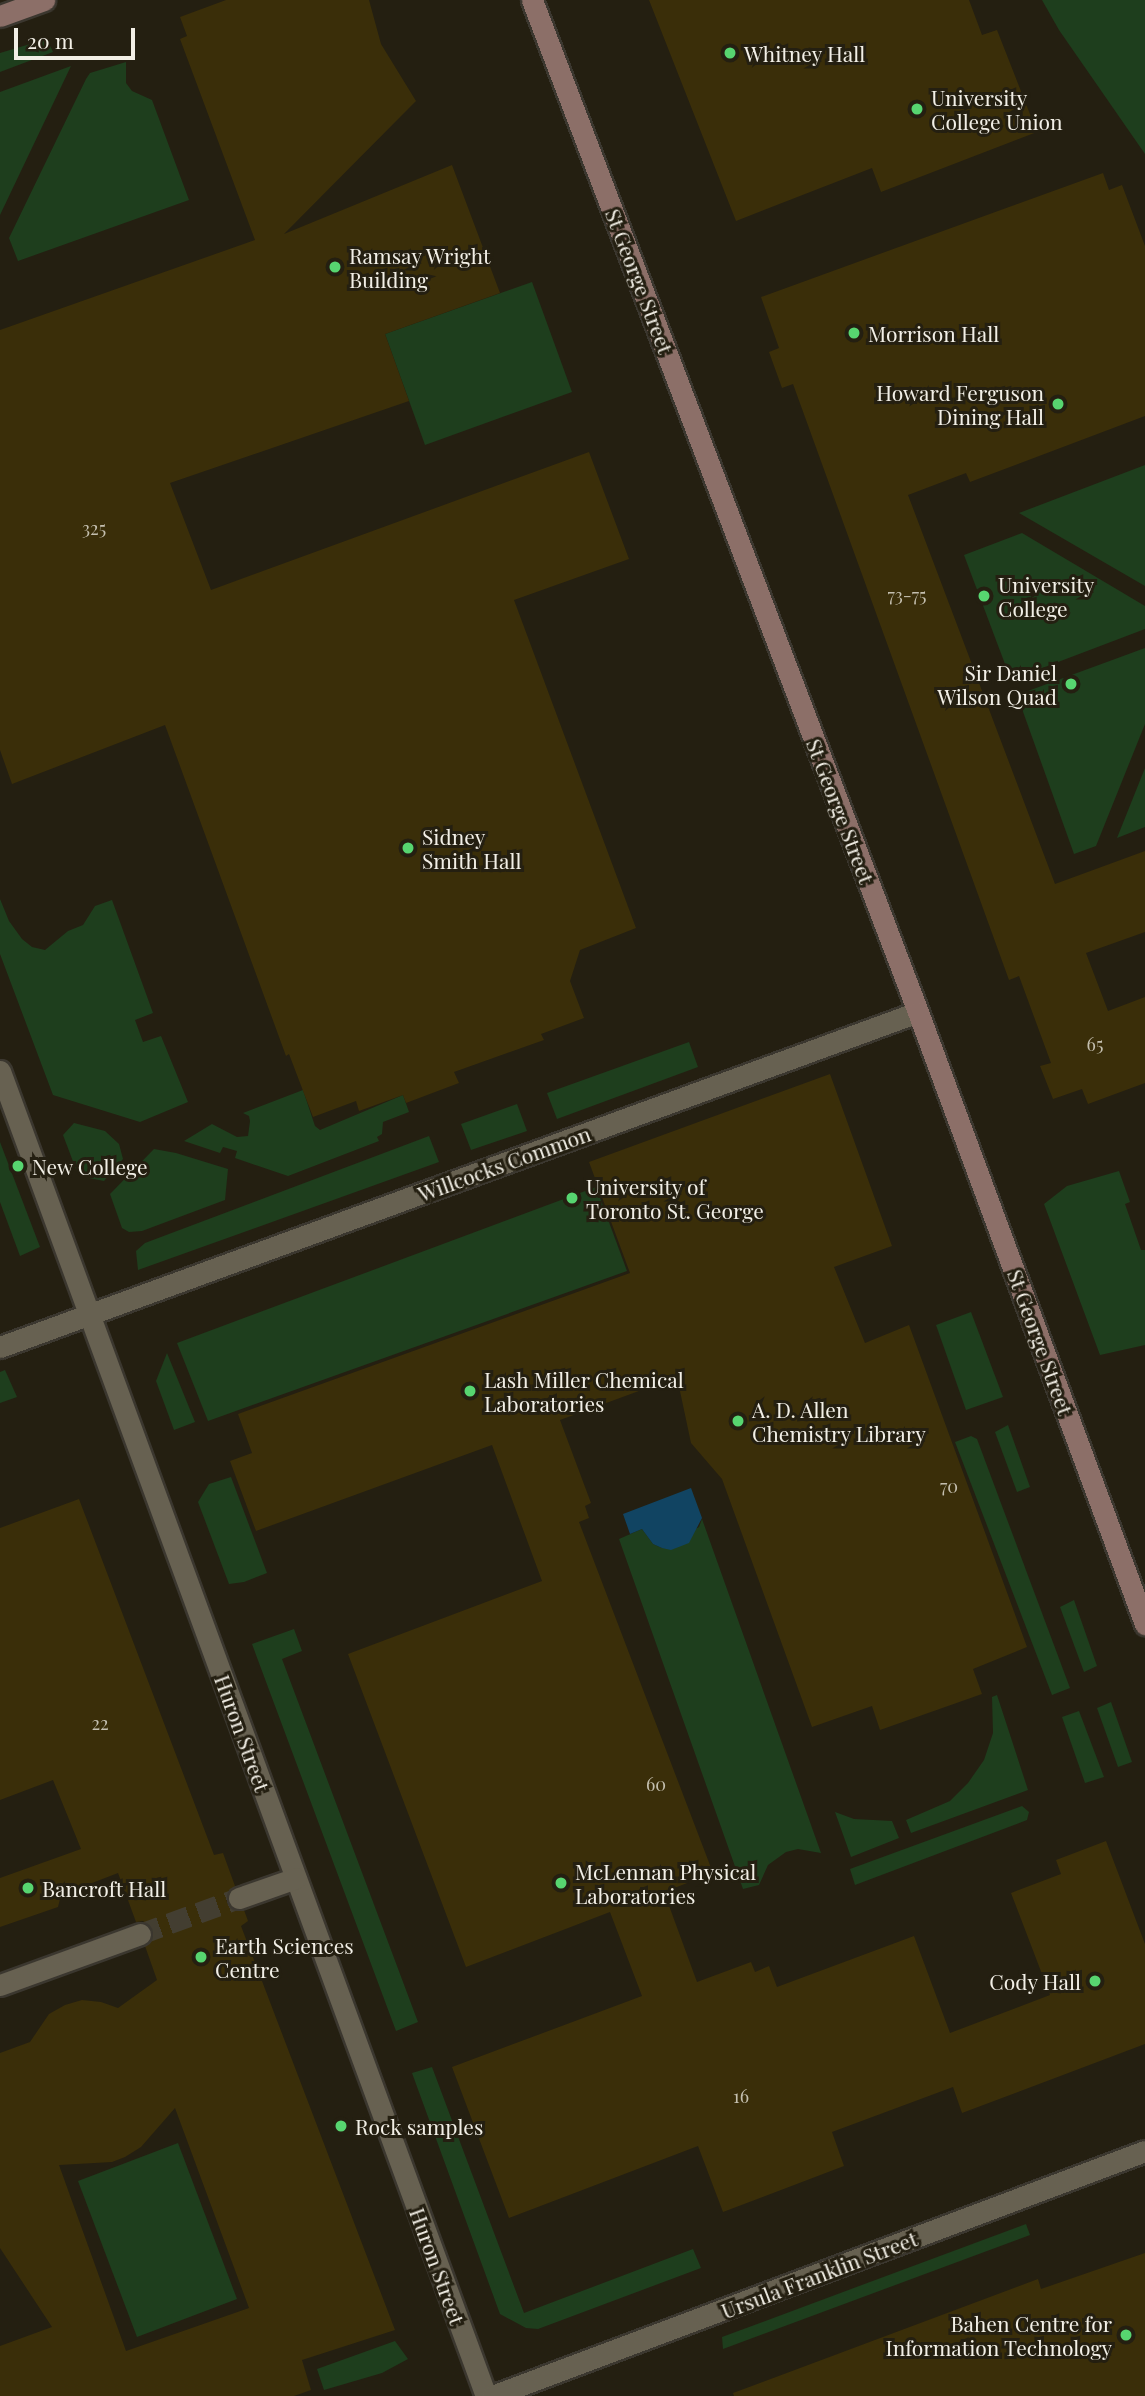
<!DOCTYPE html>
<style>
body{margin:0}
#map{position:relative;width:1145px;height:2396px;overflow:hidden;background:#241f11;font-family:"Playfair Display",serif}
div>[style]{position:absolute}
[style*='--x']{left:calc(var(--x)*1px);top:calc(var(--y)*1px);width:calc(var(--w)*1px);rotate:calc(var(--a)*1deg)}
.green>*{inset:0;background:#1e3e1d}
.water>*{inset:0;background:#114462}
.building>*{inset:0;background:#3a2e09}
.street-tunnel>*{height:21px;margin-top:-10.5px;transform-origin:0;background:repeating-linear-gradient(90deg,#433e31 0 21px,transparent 0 31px)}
.roads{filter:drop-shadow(2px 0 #3b372f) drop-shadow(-2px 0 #3b372f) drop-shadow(0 2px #3b372f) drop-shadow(0 -2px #3b372f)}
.street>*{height:21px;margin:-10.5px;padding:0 10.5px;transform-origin:10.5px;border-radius:10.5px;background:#676151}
.secondary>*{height:21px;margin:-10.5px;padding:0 10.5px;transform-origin:10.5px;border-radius:10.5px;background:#8c6f68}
.dots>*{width:19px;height:19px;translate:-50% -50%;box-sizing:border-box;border:4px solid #241f11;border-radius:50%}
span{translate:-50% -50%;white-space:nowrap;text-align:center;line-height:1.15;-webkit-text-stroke:6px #241f11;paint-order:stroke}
.number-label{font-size:18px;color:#c4bfaf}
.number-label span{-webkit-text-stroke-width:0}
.poi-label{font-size:21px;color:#f2efe6}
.left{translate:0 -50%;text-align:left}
.right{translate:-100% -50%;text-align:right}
.street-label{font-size:21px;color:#f2efe6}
.scale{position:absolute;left:14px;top:28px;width:121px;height:32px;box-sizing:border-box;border:4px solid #f2efe6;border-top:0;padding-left:9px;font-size:21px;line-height:24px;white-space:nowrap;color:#f2efe6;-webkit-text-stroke:5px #241f11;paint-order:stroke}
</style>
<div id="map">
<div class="green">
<i style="clip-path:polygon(1042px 0,1145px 0,1145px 154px,1059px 30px)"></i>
<i style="clip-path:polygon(47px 39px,53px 52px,0 72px,0 53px)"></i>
<i style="clip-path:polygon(126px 62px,126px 83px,132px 91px,152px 100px,189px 200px,18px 261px,9px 238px,86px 79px,90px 73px)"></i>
<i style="clip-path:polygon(71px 66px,0 215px,0 92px)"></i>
<i style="clip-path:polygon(532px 282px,572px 392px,425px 445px,385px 334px)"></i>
<i style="clip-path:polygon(1145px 465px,1145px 586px,1019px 513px)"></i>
<i style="clip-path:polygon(1022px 533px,1145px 606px,1145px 629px,1011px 680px,964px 555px)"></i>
<i style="clip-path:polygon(1145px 648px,1145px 724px,1096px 846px,1074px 854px,1017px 695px)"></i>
<i style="clip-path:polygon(1145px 768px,1145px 827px,1117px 838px)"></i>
<i style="clip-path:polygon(0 899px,9px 921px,22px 939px,32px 947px,45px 950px,68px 931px,83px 925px,95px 906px,112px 900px,153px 1013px,135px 1020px,143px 1042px,161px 1036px,188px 1102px,140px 1122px,53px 1095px,0 954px)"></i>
<i style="clip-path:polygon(689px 1042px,698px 1067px,557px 1119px,547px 1093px)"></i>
<i style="clip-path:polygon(303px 1090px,315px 1126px,320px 1130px,403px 1095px,409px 1112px,383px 1122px,382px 1134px,377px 1137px,379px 1141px,288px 1176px,235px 1158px,237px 1151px,223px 1147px,220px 1153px,184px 1141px,212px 1124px,237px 1137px,248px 1136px,250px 1121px,249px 1116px,243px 1113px)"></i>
<i style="clip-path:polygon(517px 1104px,527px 1131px,471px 1150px,461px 1124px)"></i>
<i style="clip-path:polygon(74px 1123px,105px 1131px,119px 1144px,123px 1159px,104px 1181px,89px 1178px,77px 1172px,63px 1135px)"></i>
<i style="clip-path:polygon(429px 1136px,439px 1162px,138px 1270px,136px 1251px,145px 1243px)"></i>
<i style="clip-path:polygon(0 1142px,40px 1247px,20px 1256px,0 1202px)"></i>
<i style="clip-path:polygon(154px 1149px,176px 1153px,228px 1169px,225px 1200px,142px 1231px,129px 1232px,122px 1228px,110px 1194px)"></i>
<i style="clip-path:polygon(1119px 1171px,1130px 1202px,1125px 1204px,1141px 1250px,1145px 1250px,1145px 1345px,1100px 1355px,1044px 1204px,1067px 1186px)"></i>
<i style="clip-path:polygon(596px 1187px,627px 1271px,208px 1421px,177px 1343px)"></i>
<i style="clip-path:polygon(971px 1312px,1003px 1397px,966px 1410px,936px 1325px)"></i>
<i style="clip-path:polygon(167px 1353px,195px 1422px,174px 1430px,156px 1381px)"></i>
<i style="clip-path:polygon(5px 1370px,17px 1397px,0 1403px,0 1372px)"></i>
<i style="clip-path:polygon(1008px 1425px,1030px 1487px,1017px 1492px,995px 1432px)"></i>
<i style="clip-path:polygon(971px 1436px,977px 1439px,1070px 1688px,1052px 1695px,955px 1442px)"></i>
<i style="clip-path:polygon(231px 1477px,267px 1573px,244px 1582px,229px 1584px,198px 1502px,209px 1484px)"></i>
<i style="clip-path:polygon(702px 1519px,821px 1853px,798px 1849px,786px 1852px,768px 1865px,759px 1885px,743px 1889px,619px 1539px,642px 1529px,653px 1544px,662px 1548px,699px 1527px)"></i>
<i style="clip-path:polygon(1074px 1600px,1097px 1666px,1084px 1672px,1060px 1607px)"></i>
<i style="clip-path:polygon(294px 1629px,302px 1651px,282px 1659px,418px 2022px,396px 2031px,252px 1644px)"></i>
<i style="clip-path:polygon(997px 1695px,1028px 1790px,911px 1833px,906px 1820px,950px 1801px,968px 1783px,984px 1760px,993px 1733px,992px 1697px)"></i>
<i style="clip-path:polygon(1111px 1702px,1132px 1762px,1118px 1767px,1097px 1708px)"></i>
<i style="clip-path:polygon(1079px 1711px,1104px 1777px,1085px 1783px,1062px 1717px)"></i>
<i style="clip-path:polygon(1022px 1806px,1029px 1812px,1027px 1820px,855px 1885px,850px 1869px)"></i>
<i style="clip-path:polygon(835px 1812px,854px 1819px,892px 1821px,899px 1838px,851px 1857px)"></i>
<i style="clip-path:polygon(432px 2067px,524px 2313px,693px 2249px,701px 2268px,538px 2329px,526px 2328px,500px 2314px,412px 2073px)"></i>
<i style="clip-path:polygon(178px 2143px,237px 2299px,137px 2337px,78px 2181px)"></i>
<i style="clip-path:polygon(1026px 2224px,1030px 2235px,723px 2349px,722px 2337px)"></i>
<i style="clip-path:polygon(395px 2341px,408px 2359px,382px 2373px,324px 2390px,317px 2369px)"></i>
</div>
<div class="water">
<i style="clip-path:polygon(691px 1488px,702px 1518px,689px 1543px,671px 1550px,662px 1548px,653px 1544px,642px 1529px,630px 1534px,623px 1514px)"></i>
</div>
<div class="building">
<i style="clip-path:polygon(226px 0,369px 0,381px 44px,416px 101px,284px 234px,452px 165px,500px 293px,385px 334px,409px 401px,170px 483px,211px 590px,589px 452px,629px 559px,514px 600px,636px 928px,580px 950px,570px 981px,584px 1018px,541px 1034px,544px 1040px,454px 1072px,459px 1083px,406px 1103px,403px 1095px,359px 1111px,356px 1101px,313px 1117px,289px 1054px,286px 1056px,165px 725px,12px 784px,0 750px,0 330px,255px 240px,180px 39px,187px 36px,180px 17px)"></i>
<i style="clip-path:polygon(649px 0,969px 0,982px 35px,997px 30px,1037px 132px,881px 192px,872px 168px,736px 221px)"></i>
<i style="clip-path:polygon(1103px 173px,1109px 190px,1122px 185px,1145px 246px,1145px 416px,970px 482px,966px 473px,908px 495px,1055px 884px,1145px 851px,1145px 932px,1086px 953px,1108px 1011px,1145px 997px,1145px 1083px,1088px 1104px,1082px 1089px,1053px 1099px,1040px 1066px,1051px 1063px,1019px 976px,1009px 980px,793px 384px,782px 388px,769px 352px,779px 348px,761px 297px)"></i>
<i style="clip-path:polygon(830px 1074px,892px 1246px,834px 1267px,865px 1343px,909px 1325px,1027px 1647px,973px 1669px,982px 1694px,880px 1730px,872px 1706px,812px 1727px,722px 1479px,691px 1443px,677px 1377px,560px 1420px,591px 1503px,585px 1506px,589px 1518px,579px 1522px,713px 1873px,664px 1892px,697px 1982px,751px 1962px,755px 1972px,769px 1966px,777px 1987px,914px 1936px,950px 2033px,1050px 1995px,1011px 1893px,1061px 1874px,1056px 1860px,1106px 1841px,1145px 1944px,1145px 2044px,962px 2113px,953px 2087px,832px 2132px,844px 2166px,723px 2212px,698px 2146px,509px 2218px,452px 2067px,642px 1996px,610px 1912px,466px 1967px,348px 1654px,542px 1581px,492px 1445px,256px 1531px,230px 1461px,252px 1453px,238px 1414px,630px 1273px,589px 1162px)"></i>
<i style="clip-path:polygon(evenodd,79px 1499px,214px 1855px,223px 1853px,235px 1886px,226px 1895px,227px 1903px,236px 1911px,244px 1910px,248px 1921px,241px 1926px,395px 2330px,302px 2360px,311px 2390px,294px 2396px,0 2396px,0 2346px,52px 2327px,0 2248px,0 2053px,30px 2042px,49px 2014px,65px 2005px,82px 2000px,101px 2002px,118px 2008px,157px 1980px,145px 1946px,153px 1937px,152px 1929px,143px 1921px,136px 1922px,118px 1873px,61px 1895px,58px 1907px,0 1927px,0 1878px,81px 1849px,53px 1780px,0 1800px,0 1528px,79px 1499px,175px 2108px,249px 2308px,126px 2351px,59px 2165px,112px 2162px,125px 2157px,141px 2147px,175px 2108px)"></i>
<i style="clip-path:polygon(1145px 2253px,1145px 2396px,734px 2396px,733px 2393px,1038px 2279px,1041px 2289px)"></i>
</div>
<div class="street-tunnel">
<i style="--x:140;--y:1934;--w:105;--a:-20"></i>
</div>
<div class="roads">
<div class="street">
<i style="--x:0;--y:1071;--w:1411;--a:69.86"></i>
<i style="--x:0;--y:1347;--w:977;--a:-20.05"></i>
<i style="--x:239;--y:1898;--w:60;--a:-19.3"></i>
<i style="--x:0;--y:1985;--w:149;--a:-20"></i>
<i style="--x:492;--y:2396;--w:697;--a:-20.57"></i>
</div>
<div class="secondary">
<i style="--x:532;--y:0;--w:1083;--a:69.12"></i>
<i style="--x:918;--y:1012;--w:653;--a:69.65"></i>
<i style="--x:0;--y:16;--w:47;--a:-20"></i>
</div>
</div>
<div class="dots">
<i style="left:730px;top:53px;background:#57d570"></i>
<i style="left:917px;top:109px;background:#57d570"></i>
<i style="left:335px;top:267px;background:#57d570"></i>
<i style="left:854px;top:333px;background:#57d570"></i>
<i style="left:1058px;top:404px;background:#57d570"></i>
<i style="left:984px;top:596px;background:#57d570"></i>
<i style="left:1071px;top:684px;background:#57d570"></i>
<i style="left:408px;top:848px;background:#57d570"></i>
<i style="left:18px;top:1166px;background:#57d570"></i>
<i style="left:572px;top:1198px;background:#57d570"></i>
<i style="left:470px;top:1391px;background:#57d570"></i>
<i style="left:738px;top:1421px;background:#57d570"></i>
<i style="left:561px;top:1883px;background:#57d570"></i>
<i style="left:28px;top:1888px;background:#57d570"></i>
<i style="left:201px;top:1957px;background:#57d570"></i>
<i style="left:1095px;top:1981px;background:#57d570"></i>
<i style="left:341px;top:2126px;background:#57d570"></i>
<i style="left:1126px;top:2335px;background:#57d570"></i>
</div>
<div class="number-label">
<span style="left:94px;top:528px">325</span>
<span style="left:907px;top:595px">73-75</span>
<span style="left:1095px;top:1044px">65</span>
<span style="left:949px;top:1486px">70</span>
<span style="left:100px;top:1723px">22</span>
<span style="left:656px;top:1784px">60</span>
<span style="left:741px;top:2096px">16</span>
</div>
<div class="poi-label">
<span class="left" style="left:744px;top:53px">Whitney Hall</span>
<span class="left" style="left:931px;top:109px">University<br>College Union</span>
<span class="left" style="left:349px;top:267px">Ramsay Wright<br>Building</span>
<span class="left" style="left:868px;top:333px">Morrison Hall</span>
<span class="right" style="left:1044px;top:404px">Howard Ferguson<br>Dining Hall</span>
<span class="left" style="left:998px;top:596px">University<br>College</span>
<span class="right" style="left:1057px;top:684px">Sir Daniel<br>Wilson Quad</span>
<span class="left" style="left:422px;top:848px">Sidney<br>Smith Hall</span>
<span class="left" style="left:32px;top:1166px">New College</span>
<span class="left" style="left:586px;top:1198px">University of<br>Toronto St. George</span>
<span class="left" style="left:484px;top:1391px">Lash Miller Chemical<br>Laboratories</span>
<span class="left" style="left:752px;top:1421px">A. D. Allen<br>Chemistry Library</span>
<span class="left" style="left:575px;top:1883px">McLennan Physical<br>Laboratories</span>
<span class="left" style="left:42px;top:1888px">Bancroft Hall</span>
<span class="left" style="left:215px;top:1957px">Earth Sciences<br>Centre</span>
<span class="right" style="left:1081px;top:1981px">Cody Hall</span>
<span class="left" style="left:355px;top:2126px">Rock samples</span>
<span class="right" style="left:1112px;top:2335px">Bahen Centre for<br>Information Technology</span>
</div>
<div class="street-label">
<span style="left:640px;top:281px;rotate:69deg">St George Street</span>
<span style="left:841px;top:811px;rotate:69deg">St George Street</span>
<span style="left:504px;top:1163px;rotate:-20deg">Willcocks Common</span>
<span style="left:1041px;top:1342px;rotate:70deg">St George Street</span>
<span style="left:243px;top:1733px;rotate:70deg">Huron Street</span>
<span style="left:438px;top:2266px;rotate:70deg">Huron Street</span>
<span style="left:819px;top:2274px;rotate:-21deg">Ursula Franklin Street</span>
</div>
<div class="scale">20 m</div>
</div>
